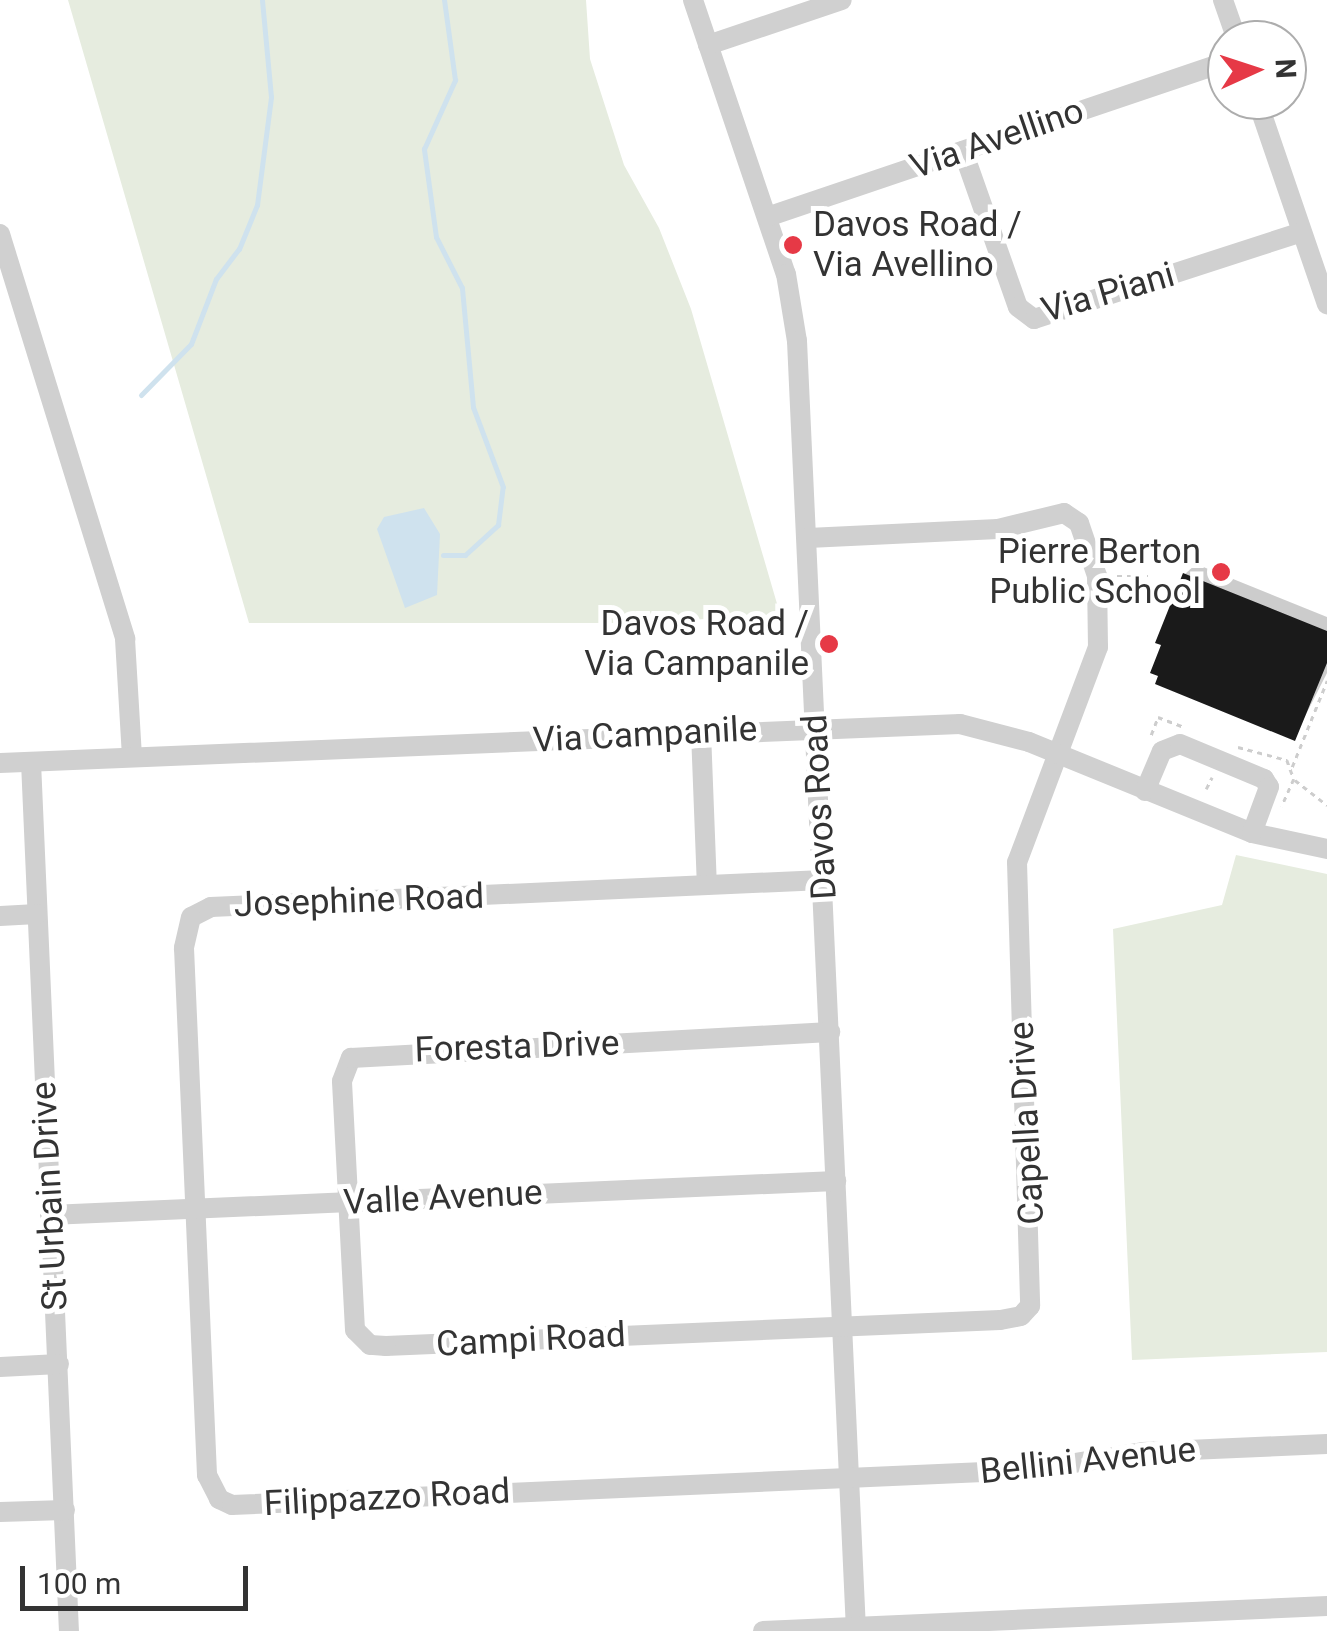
<!DOCTYPE html>
<style>
body{margin:0}
#map{position:relative;width:1327px;height:1631px;overflow:hidden;background:#fff;font-family:Roboto,sans-serif}
div>[style]{position:absolute}
[style*='--x']{left:calc(var(--x)*1px);top:calc(var(--y)*1px);width:calc(var(--w)*1px);rotate:calc(var(--a)*1deg)}
.green>*{inset:0;background:#e6ecdf}
.water>*{inset:0;background:#cfe2ee}
.shadow>*{inset:0;background:#0003}
.stream>*{height:5px;margin:-2.5px;padding:0 2.5px;transform-origin:2.5px;border-radius:2.5px;background:#cfe2ee}
.building>*{inset:0;background:#1a1a1a}
.path>*{height:2.5px;margin-top:-1.25px;transform-origin:0;background:repeating-linear-gradient(90deg,#cdcdcd 0 5px,transparent 0 10px)}
.minor>*{height:20px;margin:-10px;padding:0 10px;transform-origin:10px;border-radius:10px;background:#d0d0d0}
.dots>*{width:28px;height:28px;translate:-50% -50%;box-sizing:border-box;border:5px solid #fff;border-radius:50%}
span{translate:-50% -50%;white-space:nowrap;text-align:center;line-height:1.15;-webkit-text-stroke:10px #fff;paint-order:stroke}
.street-label{font-size:35px;color:#333}
.poi-label{font-size:35px;color:#333}
.left{translate:0 -50%;text-align:left}
.right{translate:-100% -50%;text-align:right}
.north{position:absolute;left:1207px;top:20px;width:100px;height:100px;box-sizing:border-box;background:#fff;border:2px solid #adadad;border-radius:50%;rotate:87deg;font-size:28px;font-weight:700;line-height:40px;text-align:center;color:#333}
.north::after{content:'';display:block;margin:auto;width:35px;height:45px;background:#e63946;clip-path:polygon(50% 0,100% 100%,50% 72%,0 100%)}
.scale{position:absolute;left:20px;top:1566px;width:228px;height:45px;box-sizing:border-box;border:5px solid #333;border-top:0;padding-left:12px;font-size:30px;line-height:35px;white-space:nowrap;color:#333;-webkit-text-stroke:8px #fff;paint-order:stroke}
</style>
<div id="map">
<div class="green">
<i style="clip-path:polygon(68px 0,586px 0,590px 59px,624px 165px,659px 228px,691px 309px,780px 614px,646px 623px,249px 623px)"></i>
<i style="clip-path:polygon(1236px 855px,1327px 874px,1327px 1352px,1132px 1360px,1113px 929px,1222px 905px)"></i>
</div>
<div class="water">
<i style="clip-path:polygon(424px 508px,440px 534px,437px 595px,405px 608px,377px 529px,384px 517px)"></i>
</div>
<div class="shadow">
<i style="clip-path:polygon(1196px 564px,1327px 617px,1327px 673px,1294px 738px,1185px 574px)"></i>
</div>
<div class="stream">
<i style="--x:141;--y:395;--w:71;--a:-45.6"></i>
<i style="--x:191;--y:344;--w:70;--a:-69"></i>
<i style="--x:216;--y:279;--w:38;--a:-53"></i>
<i style="--x:239;--y:249;--w:48;--a:-67.8"></i>
<i style="--x:257;--y:205;--w:109;--a:-82.6"></i>
<i style="--x:271;--y:97;--w:97;--a:-95.3"></i>
<i style="--x:443;--y:555;--w:22;--a:0"></i>
<i style="--x:465;--y:555;--w:45;--a:-42.3"></i>
<i style="--x:498;--y:525;--w:38;--a:-83"></i>
<i style="--x:503;--y:487;--w:85;--a:-110.6"></i>
<i style="--x:473;--y:407;--w:120;--a:-95.3"></i>
<i style="--x:462;--y:288;--w:57;--a:-117"></i>
<i style="--x:436;--y:237;--w:89;--a:-97.8"></i>
<i style="--x:424;--y:149;--w:76;--a:-65.8"></i>
<i style="--x:455;--y:80;--w:81;--a:-97.8"></i>
</div>
<div class="building">
<i style="clip-path:polygon(1183px 573px,1327px 631px,1327px 663px,1295px 741px,1155px 684px,1158px 676px,1150px 673px,1161px 645px,1155px 643px)"></i>
</div>
<div class="path">
<i style="--x:1117;--y:576;--w:31;--a:0"></i>
<i style="--x:1151;--y:735;--w:19;--a:-69"></i>
<i style="--x:1158;--y:717;--w:28;--a:21"></i>
<i style="--x:1238;--y:747;--w:51;--a:14.9"></i>
<i style="--x:1287;--y:760;--w:20;--a:70"></i>
<i style="--x:1294;--y:779;--w:30;--a:114"></i>
<i style="--x:1292;--y:767;--w:93;--a:-67.9"></i>
<i style="--x:1295;--y:780;--w:41;--a:38"></i>
<i style="--x:1206;--y:789;--w:13;--a:-63"></i>
</div>
<div class="minor">
<i style="--x:693;--y:0;--w:289;--a:71.3"></i>
<i style="--x:786;--y:274;--w:68;--a:80.7"></i>
<i style="--x:797;--y:341;--w:1291;--a:87.38"></i>
<i style="--x:1223;--y:0;--w:42;--a:70.7"></i>
<i style="--x:708;--y:45;--w:141;--a:-18.6"></i>
<i style="--x:1257;--y:100;--w:216;--a:71.1"></i>
<i style="--x:963;--y:151;--w:165;--a:70.6"></i>
<i style="--x:1018;--y:307;--w:20;--a:37"></i>
<i style="--x:1034;--y:319;--w:281;--a:-18"></i>
<i style="--x:767;--y:217;--w:486;--a:-18.7"></i>
<i style="--x:0;--y:234;--w:424;--a:72.8"></i>
<i style="--x:125;--y:639;--w:118;--a:86.6"></i>
<i style="--x:808;--y:538;--w:190;--a:-2.7"></i>
<i style="--x:998;--y:529;--w:68;--a:-13.6"></i>
<i style="--x:1064;--y:513;--w:18;--a:34"></i>
<i style="--x:1079;--y:523;--w:56;--a:71.2"></i>
<i style="--x:1097;--y:576;--w:71;--a:89.2"></i>
<i style="--x:1098;--y:647;--w:230;--a:110.6"></i>
<i style="--x:1017;--y:862;--w:444;--a:88.3"></i>
<i style="--x:1030;--y:1306;--w:13;--a:132"></i>
<i style="--x:1021;--y:1316;--w:21;--a:169"></i>
<i style="--x:1000;--y:1320;--w:615;--a:177.58"></i>
<i style="--x:386;--y:1346;--w:16;--a:-176"></i>
<i style="--x:370;--y:1345;--w:21;--a:-135"></i>
<i style="--x:355;--y:1330;--w:249;--a:-93"></i>
<i style="--x:342;--y:1081;--w:25;--a:-69"></i>
<i style="--x:351;--y:1058;--w:480;--a:-3.1"></i>
<i style="--x:701;--y:732;--w:153;--a:87.8"></i>
<i style="--x:31;--y:762;--w:870;--a:87.5"></i>
<i style="--x:0;--y:763;--w:961;--a:-2.33"></i>
<i style="--x:960;--y:724;--w:71;--a:14.6"></i>
<i style="--x:1029;--y:742;--w:241;--a:22.2"></i>
<i style="--x:1252;--y:833;--w:77;--a:12"></i>
<i style="--x:1145;--y:791;--w:43;--a:-67"></i>
<i style="--x:1162;--y:751;--w:19;--a:-21"></i>
<i style="--x:1180;--y:744;--w:91;--a:22.6"></i>
<i style="--x:1264;--y:779;--w:9;--a:58"></i>
<i style="--x:1269;--y:787;--w:49;--a:110.3"></i>
<i style="--x:823;--y:880;--w:613;--a:177.47"></i>
<i style="--x:211;--y:907;--w:22;--a:153"></i>
<i style="--x:191;--y:917;--w:32;--a:103"></i>
<i style="--x:184;--y:948;--w:528;--a:87.5"></i>
<i style="--x:207;--y:1475;--w:27;--a:63"></i>
<i style="--x:219;--y:1499;--w:14;--a:25"></i>
<i style="--x:232;--y:1505;--w:800;--a:-2.51"></i>
<i style="--x:1031;--y:1470;--w:113;--a:-9.1"></i>
<i style="--x:1143;--y:1452;--w:184;--a:-2.5"></i>
<i style="--x:0;--y:916;--w:37;--a:-3"></i>
<i style="--x:50;--y:1215;--w:787;--a:-2.48"></i>
<i style="--x:0;--y:1367;--w:59;--a:-2.9"></i>
<i style="--x:0;--y:1512;--w:65;--a:-1.8"></i>
<i style="--x:763;--y:1631;--w:565;--a:-2.54"></i>
</div>
<div class="dots">
<i style="left:793px;top:245px;background:#e63946"></i>
<i style="left:1221px;top:572px;background:#e63946"></i>
<i style="left:829px;top:644px;background:#e63946"></i>
</div>
<div class="street-label">
<span style="left:997px;top:139px;rotate:-19deg">Via Avellino</span>
<span style="left:1108px;top:293px;rotate:-16deg">Via Piani</span>
<span style="left:645px;top:735px;rotate:-3deg">Via Campanile</span>
<span style="left:820px;top:807px;rotate:-93deg">Davos Road</span>
<span style="left:359px;top:901px;rotate:-2deg">Josephine Road</span>
<span style="left:517px;top:1047px;rotate:-2deg">Foresta Drive</span>
<span style="left:1027px;top:1123px;rotate:-93deg">Capella Drive</span>
<span style="left:50px;top:1196px;rotate:-93deg">St Urbain Drive</span>
<span style="left:443px;top:1198px;rotate:-3deg">Valle Avenue</span>
<span style="left:531px;top:1340px;rotate:-3deg">Campi Road</span>
<span style="left:1088px;top:1461px;rotate:-6deg">Bellini Avenue</span>
<span style="left:387px;top:1498px;rotate:-3deg">Filippazzo Road</span>
</div>
<div class="poi-label">
<span class="left" style="left:813px;top:245px">Davos Road /<br>Via Avellino</span>
<span class="right" style="left:1201px;top:572px">Pierre Berton<br>Public School</span>
<span class="right" style="left:809px;top:644px">Davos Road /<br>Via Campanile</span>
</div>
<div class="north">N</div>
<div class="scale">100 m</div>
</div>
